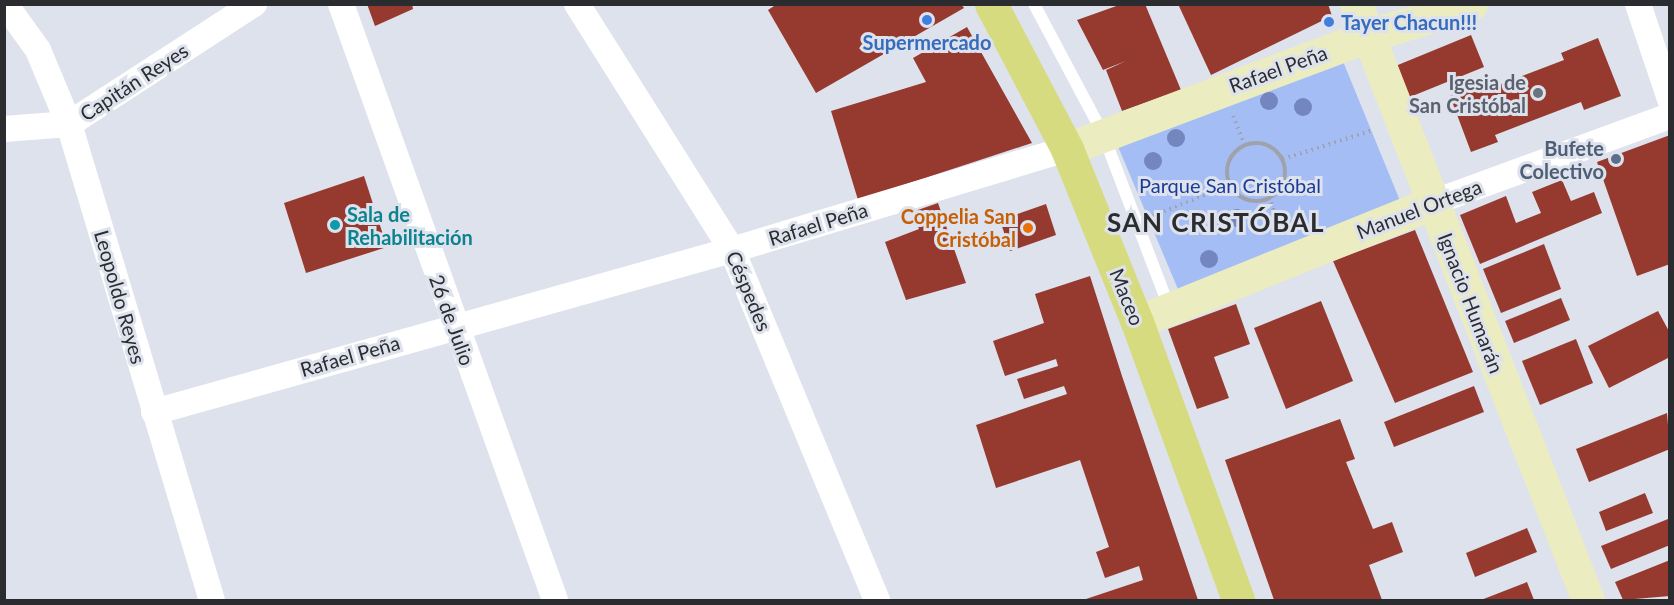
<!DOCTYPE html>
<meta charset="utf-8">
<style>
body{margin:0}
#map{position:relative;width:1674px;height:605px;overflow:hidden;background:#dee2ec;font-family:Lato,sans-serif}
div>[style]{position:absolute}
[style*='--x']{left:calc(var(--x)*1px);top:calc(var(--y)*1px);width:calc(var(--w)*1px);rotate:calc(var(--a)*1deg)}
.green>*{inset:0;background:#a4bef5}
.building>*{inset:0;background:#963a2f}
.path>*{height:4px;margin-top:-2px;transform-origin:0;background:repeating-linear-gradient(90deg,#9fa2aa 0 1.5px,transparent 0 6px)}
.path>.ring{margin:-2px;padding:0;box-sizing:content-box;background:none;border:4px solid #9fa2aa;border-radius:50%}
.lane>*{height:12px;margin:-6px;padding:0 6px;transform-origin:6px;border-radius:6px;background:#fff}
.street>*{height:26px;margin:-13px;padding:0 13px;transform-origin:13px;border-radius:13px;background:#fff}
.secondary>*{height:33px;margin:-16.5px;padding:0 16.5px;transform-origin:16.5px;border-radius:16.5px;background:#ebedc0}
.primary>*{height:33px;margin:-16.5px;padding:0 16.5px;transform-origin:16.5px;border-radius:16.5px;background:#d7db80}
.trees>*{width:18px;height:18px;margin:-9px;border-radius:50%;background:#7386bd}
.dots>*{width:16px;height:16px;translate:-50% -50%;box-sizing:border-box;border:3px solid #dee2ec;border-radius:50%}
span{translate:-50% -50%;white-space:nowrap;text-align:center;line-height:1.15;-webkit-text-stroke:6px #dee2ec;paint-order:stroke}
.shop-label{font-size:20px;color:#366cbe;font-weight:700}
.left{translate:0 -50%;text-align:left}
.street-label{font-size:20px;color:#2a2c30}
.worship-label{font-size:20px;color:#5b616d;font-weight:700}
.right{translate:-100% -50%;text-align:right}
.service-label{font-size:20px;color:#4e5e75;font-weight:700}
.park-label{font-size:20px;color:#1b3b97}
.culture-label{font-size:20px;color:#0d838f;font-weight:700}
.food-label{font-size:20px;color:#c56008;font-weight:700}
.district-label{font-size:26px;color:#2a2c30;font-weight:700;letter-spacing:1.5px}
.frame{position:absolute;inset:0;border:6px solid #2a2c30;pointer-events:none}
</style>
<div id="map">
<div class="green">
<i style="clip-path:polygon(1340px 54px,1403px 208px,1180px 294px,1114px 137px)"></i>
</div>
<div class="building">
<i style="clip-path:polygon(367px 4px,412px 4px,413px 9px,375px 26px)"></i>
<i style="clip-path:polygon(777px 4px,961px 4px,964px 8px,816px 93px,768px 10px)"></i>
<i style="clip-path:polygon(1122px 4px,1145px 4px,1181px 90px,1122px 111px,1106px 70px,1126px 61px,1103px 70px,1077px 20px)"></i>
<i style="clip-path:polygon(1178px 4px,1328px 4px,1332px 16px,1211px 75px)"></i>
<i style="clip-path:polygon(967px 27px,1032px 143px,858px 200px,831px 111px,926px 82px,913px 58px)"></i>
<i style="clip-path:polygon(1471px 35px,1484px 67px,1405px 99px,1393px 67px)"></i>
<i style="clip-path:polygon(1598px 38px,1621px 96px,1584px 110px,1581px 102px,1495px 135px,1498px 142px,1471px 152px,1450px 96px,1482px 83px,1485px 90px,1564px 60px,1561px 53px)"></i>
<i style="clip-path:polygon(1670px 135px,1670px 264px,1637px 276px,1597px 162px)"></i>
<i style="clip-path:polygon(364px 176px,387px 247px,306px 273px,284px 203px)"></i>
<i style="clip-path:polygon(1562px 180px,1571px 201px,1594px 192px,1602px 213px,1480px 264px,1460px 215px,1506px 196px,1516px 223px,1541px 213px,1532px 192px)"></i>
<i style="clip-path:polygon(938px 203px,966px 283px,906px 300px,885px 242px,919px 229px,912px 212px)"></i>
<i style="clip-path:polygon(1046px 204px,1056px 235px,1010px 251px,1000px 220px)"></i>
<i style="clip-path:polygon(1415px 230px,1473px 372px,1395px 403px,1333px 261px)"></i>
<i style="clip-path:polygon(1544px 244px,1561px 289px,1501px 313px,1483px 269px)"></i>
<i style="clip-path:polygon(1090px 276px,1122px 376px,1198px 600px,1083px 600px,1143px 580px,1139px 566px,1105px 578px,1096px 552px,1109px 547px,1080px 460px,996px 488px,976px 425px,1067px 394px,1064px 386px,1024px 399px,1017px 379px,1058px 366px,1056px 359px,1005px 376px,993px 341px,1044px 323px,1035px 294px)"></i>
<i style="clip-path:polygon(1561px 298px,1570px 320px,1514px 343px,1505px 321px)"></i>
<i style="clip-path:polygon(1321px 301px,1353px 381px,1286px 409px,1254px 328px)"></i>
<i style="clip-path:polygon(1236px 304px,1250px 344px,1214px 357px,1229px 398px,1197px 409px,1168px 329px)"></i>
<i style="clip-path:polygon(1658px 311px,1670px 333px,1670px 357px,1609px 388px,1588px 346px)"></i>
<i style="clip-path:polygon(1576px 339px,1593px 383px,1540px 405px,1522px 361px)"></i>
<i style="clip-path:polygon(1474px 386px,1484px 412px,1394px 447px,1384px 422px)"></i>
<i style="clip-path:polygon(1667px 413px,1670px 449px,1589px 482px,1576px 449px)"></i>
<i style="clip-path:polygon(1340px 419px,1355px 459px,1346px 462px,1373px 529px,1392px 522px,1403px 552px,1369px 565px,1382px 600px,1274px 600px,1225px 460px)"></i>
<i style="clip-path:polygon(1645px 493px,1653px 513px,1606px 531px,1599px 512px)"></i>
<i style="clip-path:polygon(1668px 519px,1670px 545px,1611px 569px,1601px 546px)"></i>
<i style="clip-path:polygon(1527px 528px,1537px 552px,1475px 577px,1466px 553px)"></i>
<i style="clip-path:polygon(1670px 560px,1670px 596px,1623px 600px,1615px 582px)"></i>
<i style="clip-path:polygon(1527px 582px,1534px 600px,1481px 600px)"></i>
</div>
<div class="path">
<i style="--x:1233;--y:116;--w:32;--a:68"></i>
<i class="ring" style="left:1227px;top:143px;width:54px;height:54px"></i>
<i style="--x:1283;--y:159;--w:95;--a:-17.9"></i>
<i style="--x:1269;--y:197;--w:38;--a:70"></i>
<i style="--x:1153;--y:216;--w:82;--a:-22.2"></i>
</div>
<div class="lane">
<i style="--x:1034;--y:4;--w:147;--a:62"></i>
<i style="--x:1103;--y:134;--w:185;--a:69.1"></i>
</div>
<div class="street">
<i style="--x:5;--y:4;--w:57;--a:54.3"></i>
<i style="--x:38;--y:50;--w:80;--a:67.3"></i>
<i style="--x:69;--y:124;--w:497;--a:73.3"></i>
<i style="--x:341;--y:4;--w:633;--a:70.25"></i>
<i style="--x:577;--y:4;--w:291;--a:57.8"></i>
<i style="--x:732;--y:250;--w:379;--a:67.5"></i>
<i style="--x:1638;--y:4;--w:100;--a:71.4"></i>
<i style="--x:4;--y:129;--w:65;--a:-4.4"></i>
<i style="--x:69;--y:124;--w:221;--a:-33"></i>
<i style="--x:1432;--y:203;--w:253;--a:-20.1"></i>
<i style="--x:154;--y:412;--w:600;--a:-15.66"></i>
<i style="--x:732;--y:250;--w:350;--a:-16.8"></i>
</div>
<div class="secondary">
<i style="--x:1356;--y:4;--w:640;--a:68.73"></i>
<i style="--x:1067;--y:149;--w:322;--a:-20.6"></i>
<i style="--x:1368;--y:36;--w:108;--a:-17.3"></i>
<i style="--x:1137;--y:322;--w:318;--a:-22"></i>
</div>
<div class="primary">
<i style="--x:991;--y:4;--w:164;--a:62.3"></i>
<i style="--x:1067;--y:149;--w:187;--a:68"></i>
<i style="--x:1137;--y:322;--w:296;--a:70"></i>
</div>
<div class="trees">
<i style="left:1269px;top:101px"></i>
<i style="left:1303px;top:107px"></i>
<i style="left:1176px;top:138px"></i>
<i style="left:1153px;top:161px"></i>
<i style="left:1237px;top:218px"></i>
<i style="left:1209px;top:259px"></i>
</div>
<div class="dots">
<i style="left:927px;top:20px;background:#3f7fe0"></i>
<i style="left:1329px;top:22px;background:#3f7fe0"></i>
<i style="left:1538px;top:93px;background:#6b7280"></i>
<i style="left:1616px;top:159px;background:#5c6f8a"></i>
<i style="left:335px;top:225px;background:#0f9aa8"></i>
<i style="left:1028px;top:228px;background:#e8710a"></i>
</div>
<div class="shop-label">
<span class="left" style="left:1341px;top:22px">Tayer Chacun!!!</span>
<span style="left:927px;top:42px">Supermercado</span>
</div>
<div class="street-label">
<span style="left:1278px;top:69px;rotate:-20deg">Rafael Peña</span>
<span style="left:134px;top:82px;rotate:-33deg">Capitán Reyes</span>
<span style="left:1419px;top:209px;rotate:-21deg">Manuel Ortega</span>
<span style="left:818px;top:224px;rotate:-17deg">Rafael Peña</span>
<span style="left:749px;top:291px;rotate:67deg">Céspedes</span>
<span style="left:120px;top:297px;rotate:74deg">Leopoldo Reyes</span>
<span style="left:1127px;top:297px;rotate:68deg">Maceo</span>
<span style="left:1471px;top:303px;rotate:69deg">Ignacio Humarán</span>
<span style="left:452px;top:320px;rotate:70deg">26 de Julio</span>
<span style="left:350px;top:356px;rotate:-16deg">Rafael Peña</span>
</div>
<div class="worship-label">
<span class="right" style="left:1526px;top:94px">Igesia de<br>San Cristóbal</span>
</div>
<div class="service-label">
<span class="right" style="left:1604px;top:160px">Bufete<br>Colectivo</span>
</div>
<div class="park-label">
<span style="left:1230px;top:185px">Parque San Cristóbal</span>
</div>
<div class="culture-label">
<span class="left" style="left:347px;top:226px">Sala de<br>Rehabilitación</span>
</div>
<div class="food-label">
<span class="right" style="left:1016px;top:228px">Coppelia San<br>Cristóbal</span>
</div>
<div class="district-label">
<span style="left:1216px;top:223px">SAN CRISTÓBAL</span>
</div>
<div class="frame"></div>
</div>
